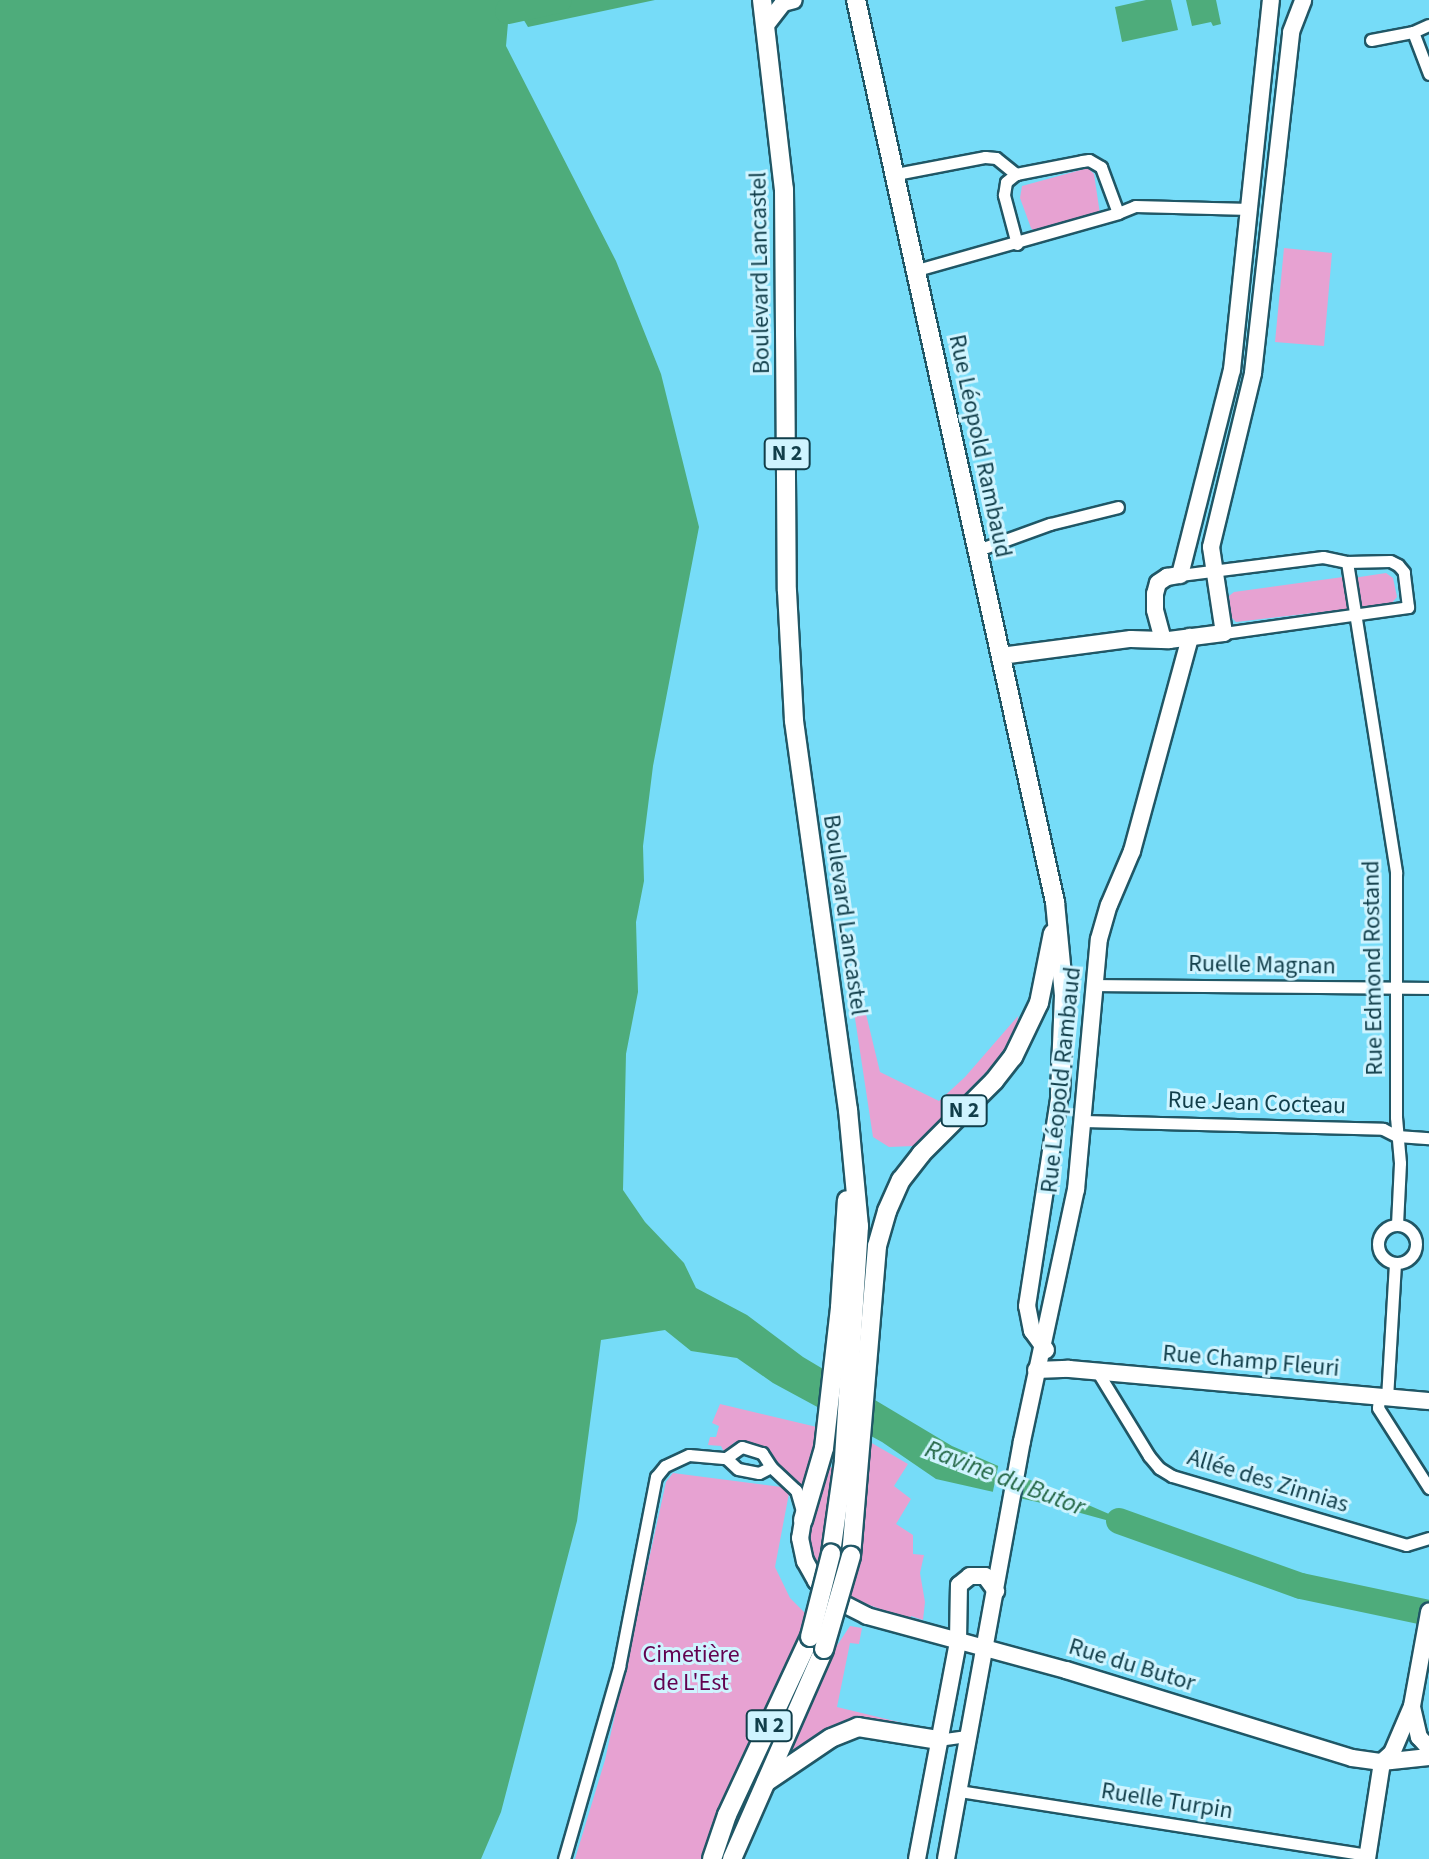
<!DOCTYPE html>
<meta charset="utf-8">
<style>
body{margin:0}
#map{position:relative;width:1429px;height:1859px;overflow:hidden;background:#76dcf8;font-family:"Source Sans 3",sans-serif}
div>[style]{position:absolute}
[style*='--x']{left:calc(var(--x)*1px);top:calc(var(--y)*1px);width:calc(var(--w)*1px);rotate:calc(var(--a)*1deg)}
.green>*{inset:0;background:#e7a2d2}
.water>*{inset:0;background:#4eac7b}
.pier>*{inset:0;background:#76dcf8}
.river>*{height:26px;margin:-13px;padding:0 13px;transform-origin:13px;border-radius:13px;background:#4eac7b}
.roads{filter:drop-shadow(2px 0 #205766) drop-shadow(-2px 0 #205766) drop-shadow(0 2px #205766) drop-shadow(0 -2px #205766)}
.street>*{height:11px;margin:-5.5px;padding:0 5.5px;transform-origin:5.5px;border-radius:5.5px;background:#fff}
.street>.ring{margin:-5.5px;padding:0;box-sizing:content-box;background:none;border:11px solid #fff;border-radius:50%}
.secondary>*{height:16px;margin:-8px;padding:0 8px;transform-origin:8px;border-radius:8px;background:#fff}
.primary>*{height:18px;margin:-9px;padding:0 9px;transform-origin:9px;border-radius:9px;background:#fff}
.bridges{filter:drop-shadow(2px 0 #205766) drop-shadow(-2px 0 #205766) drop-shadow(0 2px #205766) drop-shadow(0 -2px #205766)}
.primary-bridge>*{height:18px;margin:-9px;padding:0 9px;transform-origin:9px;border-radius:9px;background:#fff}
span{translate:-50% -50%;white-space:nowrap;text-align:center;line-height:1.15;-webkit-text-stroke:6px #cff4ff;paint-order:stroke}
.shield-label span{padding:2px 6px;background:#cff4ff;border:2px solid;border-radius:6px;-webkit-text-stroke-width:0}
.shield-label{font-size:22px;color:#113e4a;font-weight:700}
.street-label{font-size:24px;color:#113e4a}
.park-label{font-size:24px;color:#620250}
.water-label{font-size:26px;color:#236645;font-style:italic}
</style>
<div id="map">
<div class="green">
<i style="clip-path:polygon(1088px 168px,1094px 174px,1100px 214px,1034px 231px,1031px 228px,1020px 198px,1022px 186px)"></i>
<i style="clip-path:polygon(1284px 248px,1332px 253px,1324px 346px,1275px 342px)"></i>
<i style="clip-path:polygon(1386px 573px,1393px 578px,1397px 597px,1391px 604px,1357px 609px,1353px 578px)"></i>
<i style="clip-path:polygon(1343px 577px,1348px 609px,1236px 622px,1231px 617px,1229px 596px,1234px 592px)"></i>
<i style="clip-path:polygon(846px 959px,860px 989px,880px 1072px,939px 1101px,965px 1077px,1018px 1016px,1017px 1031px,1000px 1058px,914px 1146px,889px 1147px,873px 1137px)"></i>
<i style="clip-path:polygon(720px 1404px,821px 1428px,807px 1487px,802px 1490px,761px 1446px,735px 1442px,724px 1452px,721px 1446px,708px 1445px,710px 1437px,716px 1437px,719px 1426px,712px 1423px)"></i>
<i style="clip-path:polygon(870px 1442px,908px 1464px,894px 1486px,911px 1499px,896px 1524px,913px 1535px,913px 1554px,924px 1555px,920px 1573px,925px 1602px,923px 1620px,911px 1616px,910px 1620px,850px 1598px,860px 1543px)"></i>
<i style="clip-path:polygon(828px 1467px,836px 1468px,821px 1573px,811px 1555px,809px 1539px)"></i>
<i style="clip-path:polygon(673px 1473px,790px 1488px,775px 1567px,790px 1598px,808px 1616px,801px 1644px,707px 1859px,575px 1859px,605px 1760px,666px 1482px)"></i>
<i style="clip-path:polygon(850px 1626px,862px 1628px,859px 1644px,850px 1643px,837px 1707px,911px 1725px,857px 1718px,823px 1734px,783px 1765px,832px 1653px)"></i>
</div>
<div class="water">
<i style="clip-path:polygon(0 0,510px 0,506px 46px,616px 261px,661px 374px,699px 527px,653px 766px,643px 846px,644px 881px,636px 922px,638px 992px,626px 1054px,623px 1190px,645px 1222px,684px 1263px,696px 1288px,747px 1315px,803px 1357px,952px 1446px,1153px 1533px,1055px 1506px,936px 1479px,882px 1442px,773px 1383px,737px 1358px,691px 1351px,665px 1330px,601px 1340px,577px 1521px,501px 1812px,481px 1859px,0 1859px)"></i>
<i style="clip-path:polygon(526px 0,655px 0,528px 27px,522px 17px)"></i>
<i style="clip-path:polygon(1146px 0,1171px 0,1178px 30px,1122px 42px,1115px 7px)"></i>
<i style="clip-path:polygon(1186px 0,1216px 0,1221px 24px,1213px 26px,1211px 22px,1192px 26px)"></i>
</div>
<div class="pier">
<i style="clip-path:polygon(999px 1462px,1023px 1472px,1018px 1502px,992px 1496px)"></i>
</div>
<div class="river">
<i style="--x:508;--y:11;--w:52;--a:-12.2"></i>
<i style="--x:1119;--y:1521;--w:193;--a:19.7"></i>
<i style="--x:1301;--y:1586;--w:131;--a:11.9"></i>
</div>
<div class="roads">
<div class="street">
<i style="--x:1413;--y:32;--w:45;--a:69.1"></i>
<i style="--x:1371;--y:40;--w:43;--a:-10.8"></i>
<i style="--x:1413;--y:32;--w:17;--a:-24"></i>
<i style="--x:896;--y:174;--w:91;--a:-10.8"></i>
<i style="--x:985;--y:157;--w:11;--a:5"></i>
<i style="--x:996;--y:158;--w:26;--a:39"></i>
<i style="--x:1017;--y:244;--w:51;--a:-104.9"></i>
<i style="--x:1004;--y:195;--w:13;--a:-81"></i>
<i style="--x:1006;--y:182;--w:13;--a:-39"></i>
<i style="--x:1016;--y:174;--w:67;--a:-11.1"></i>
<i style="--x:1082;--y:161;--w:7;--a:-8"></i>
<i style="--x:1089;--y:160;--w:14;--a:30"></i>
<i style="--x:1101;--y:167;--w:49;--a:69.7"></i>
<i style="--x:1118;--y:213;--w:18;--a:-22"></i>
<i style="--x:1135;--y:206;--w:115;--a:1.5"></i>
<i style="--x:917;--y:270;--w:209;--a:-15.8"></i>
<i style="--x:978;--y:550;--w:77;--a:-19.9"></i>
<i style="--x:1050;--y:524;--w:70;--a:-14"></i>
<i style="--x:1180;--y:575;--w:144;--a:-7.2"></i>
<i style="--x:1323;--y:557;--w:25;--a:12"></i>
<i style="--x:1347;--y:562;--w:314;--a:81"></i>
<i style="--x:1396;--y:872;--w:245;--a:90"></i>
<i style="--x:1396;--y:1117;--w:46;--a:85"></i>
<i style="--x:1400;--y:1163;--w:61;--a:92.8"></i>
<i style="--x:1224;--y:633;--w:186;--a:-8"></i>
<i style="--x:1408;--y:607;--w:35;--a:-97"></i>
<i style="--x:1404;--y:572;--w:9;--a:-131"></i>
<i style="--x:1398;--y:565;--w:9;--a:-153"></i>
<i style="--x:1390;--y:561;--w:43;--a:178.7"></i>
<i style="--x:1094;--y:985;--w:335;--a:0.5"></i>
<i style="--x:1083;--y:1121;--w:300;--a:1.5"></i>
<i style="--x:1383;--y:1129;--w:16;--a:27"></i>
<i style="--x:1397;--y:1136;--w:32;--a:4"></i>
<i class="ring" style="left:1378px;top:1225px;width:27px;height:27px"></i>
<i style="--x:1097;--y:1371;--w:100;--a:58.5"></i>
<i style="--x:1149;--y:1456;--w:16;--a:50"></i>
<i style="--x:1159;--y:1468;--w:15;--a:32"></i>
<i style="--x:1172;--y:1476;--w:244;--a:16.4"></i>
<i style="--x:1406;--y:1545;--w:24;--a:-17"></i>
<i style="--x:1379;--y:1397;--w:11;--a:95"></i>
<i style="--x:1378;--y:1408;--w:95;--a:57.5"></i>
<i style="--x:1387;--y:1398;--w:134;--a:-86.6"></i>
<i style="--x:726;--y:1458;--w:19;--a:-35"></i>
<i style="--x:742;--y:1447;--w:21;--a:17"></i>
<i style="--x:762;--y:1453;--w:17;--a:57"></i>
<i style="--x:938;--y:1740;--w:29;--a:-8"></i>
<i style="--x:959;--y:1791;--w:413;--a:8.9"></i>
<i style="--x:564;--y:1859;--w:200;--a:-74"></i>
<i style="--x:619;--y:1667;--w:194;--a:-79"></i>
<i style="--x:656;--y:1477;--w:14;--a:-51"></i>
<i style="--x:665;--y:1466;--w:26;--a:-25"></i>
<i style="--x:689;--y:1455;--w:37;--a:5"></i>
<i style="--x:726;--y:1458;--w:16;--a:43"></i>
<i style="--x:738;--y:1469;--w:21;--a:11"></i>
<i style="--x:759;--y:1473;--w:13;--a:-27"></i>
<i style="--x:771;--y:1467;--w:34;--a:43"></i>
<i style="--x:796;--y:1490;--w:22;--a:74"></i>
</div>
<div class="secondary">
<i style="--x:766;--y:25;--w:28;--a:-52"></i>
<i style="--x:783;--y:3;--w:11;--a:-15"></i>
<i style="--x:1163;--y:640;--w:31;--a:-105"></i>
<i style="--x:1155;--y:610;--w:16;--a:-90"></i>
<i style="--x:1155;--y:594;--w:11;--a:-75"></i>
<i style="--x:1158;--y:583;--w:11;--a:-34"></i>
<i style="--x:1167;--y:577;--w:13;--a:-9"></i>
<i style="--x:1180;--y:575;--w:211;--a:-75.8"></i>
<i style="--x:1232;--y:370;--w:372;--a:-84"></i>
<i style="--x:1001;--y:656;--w:131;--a:-7.5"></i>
<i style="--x:1131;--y:639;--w:38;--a:2"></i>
<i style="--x:1169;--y:640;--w:55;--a:-7.3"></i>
<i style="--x:1224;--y:633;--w:87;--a:-98.6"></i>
<i style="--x:1211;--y:547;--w:179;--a:-76.4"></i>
<i style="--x:1253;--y:373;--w:343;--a:-83.6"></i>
<i style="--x:1291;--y:32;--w:34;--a:-69"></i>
<i style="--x:1046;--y:1350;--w:24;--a:-126"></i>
<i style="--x:1032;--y:1331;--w:25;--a:-101"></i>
<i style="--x:1027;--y:1306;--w:215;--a:-81.2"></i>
<i style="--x:1036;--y:1370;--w:33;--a:-2"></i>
<i style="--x:1069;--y:1369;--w:361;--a:5.1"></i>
<i style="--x:803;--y:1520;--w:18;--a:99"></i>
<i style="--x:800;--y:1538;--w:24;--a:78"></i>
<i style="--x:805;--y:1561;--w:23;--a:61"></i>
<i style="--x:816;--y:1581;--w:28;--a:44"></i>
<i style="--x:836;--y:1600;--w:35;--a:27"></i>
<i style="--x:867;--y:1616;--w:206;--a:15.2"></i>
<i style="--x:1066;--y:1670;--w:299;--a:17.1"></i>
<i style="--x:1352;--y:1758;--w:30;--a:8"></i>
<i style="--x:1382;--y:1762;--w:47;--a:-6.1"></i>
<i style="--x:1412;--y:1707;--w:31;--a:77"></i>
<i style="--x:1419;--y:1737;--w:15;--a:48"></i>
<i style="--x:917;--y:1859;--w:222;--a:-79.3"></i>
<i style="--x:958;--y:1641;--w:56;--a:-89"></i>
<i style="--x:959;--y:1585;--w:14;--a:-39"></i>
<i style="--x:970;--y:1576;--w:15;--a:0"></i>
<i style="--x:985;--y:1576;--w:19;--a:54"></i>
<i style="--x:946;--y:1859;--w:425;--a:-79.7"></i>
<i style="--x:1022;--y:1441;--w:257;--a:-77.9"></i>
<i style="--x:1076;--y:1190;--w:252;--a:-84.8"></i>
<i style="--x:1099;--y:939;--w:35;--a:-74"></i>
<i style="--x:1109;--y:905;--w:59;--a:-66.9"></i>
<i style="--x:1132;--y:851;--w:222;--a:-74.8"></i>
<i style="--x:1367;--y:1859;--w:98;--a:-81.2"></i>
<i style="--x:1382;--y:1762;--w:13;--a:-42"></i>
<i style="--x:1392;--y:1753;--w:51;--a:-66.9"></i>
<i style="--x:1412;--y:1706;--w:96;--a:-79.7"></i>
</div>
<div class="primary">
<i style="--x:762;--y:0;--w:190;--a:83.4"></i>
<i style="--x:784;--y:189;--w:402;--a:89.6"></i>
<i style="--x:787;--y:591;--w:130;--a:86.9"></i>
<i style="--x:794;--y:721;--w:393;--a:82.1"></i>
<i style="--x:848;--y:1110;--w:117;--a:84.6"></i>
<i style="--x:859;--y:1226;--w:235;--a:93.7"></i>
<i style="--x:844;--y:1461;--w:94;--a:98"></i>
<i style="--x:856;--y:0;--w:924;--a:77.56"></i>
<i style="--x:1055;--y:902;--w:93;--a:84.5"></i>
<i style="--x:1064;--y:995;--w:99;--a:92.3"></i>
<i style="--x:803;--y:1520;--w:75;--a:-73.7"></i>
<i style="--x:824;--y:1448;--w:142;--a:-83.5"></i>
<i style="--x:840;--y:1307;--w:107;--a:-86.3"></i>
<i style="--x:851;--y:1556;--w:311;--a:-85.2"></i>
<i style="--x:877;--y:1246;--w:36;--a:-74"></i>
<i style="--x:887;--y:1211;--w:34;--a:-66"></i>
<i style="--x:901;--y:1180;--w:33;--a:-52"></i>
<i style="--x:921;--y:1154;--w:103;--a:-45"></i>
<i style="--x:994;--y:1081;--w:31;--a:-52"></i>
<i style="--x:1013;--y:1057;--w:60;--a:-64.3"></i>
<i style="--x:1039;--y:1003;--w:71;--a:-78.7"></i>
<i style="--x:766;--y:1782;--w:78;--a:-34.1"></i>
<i style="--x:831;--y:1738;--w:29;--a:-22"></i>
<i style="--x:858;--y:1727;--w:81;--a:9.2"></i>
<i style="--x:712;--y:1859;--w:46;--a:-71.2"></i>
<i style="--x:727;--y:1815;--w:196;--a:-65"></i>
<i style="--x:732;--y:1859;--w:229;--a:-66.3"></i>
</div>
</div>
<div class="bridges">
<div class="primary-bridge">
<i style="--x:810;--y:1637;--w:86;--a:-75.8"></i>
<i style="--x:824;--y:1649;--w:97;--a:-73.8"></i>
</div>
</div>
<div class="shield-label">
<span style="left:787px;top:454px">N 2</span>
<span style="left:964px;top:1111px">N 2</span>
<span style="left:769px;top:1726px">N 2</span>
</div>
<div class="street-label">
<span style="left:760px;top:273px;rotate:-91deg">Boulevard Lancastel</span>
<span style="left:980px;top:446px;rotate:78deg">Rue Léopold Rambaud</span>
<span style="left:845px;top:915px;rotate:82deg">Boulevard Lancastel</span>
<span style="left:1262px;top:965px;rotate:1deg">Ruelle Magnan</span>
<span style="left:1373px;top:968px;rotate:-91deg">Rue Edmond Rostand</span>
<span style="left:1061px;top:1080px;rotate:-84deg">Rue Léopold Rambaud</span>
<span style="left:1257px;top:1103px;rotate:2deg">Rue Jean Cocteau</span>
<span style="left:1251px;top:1361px;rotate:5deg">Rue Champ Fleuri</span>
<span style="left:1268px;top:1481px;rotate:17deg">Allée des Zinnias</span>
<span style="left:1132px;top:1665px;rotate:17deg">Rue du Butor</span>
<span style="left:1167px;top:1801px;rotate:9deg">Ruelle Turpin</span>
</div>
<div class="park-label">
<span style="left:691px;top:1669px">Cimetière<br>de L'Est</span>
</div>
<div class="water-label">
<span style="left:1005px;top:1478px;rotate:21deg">Ravine du Butor</span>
</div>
</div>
